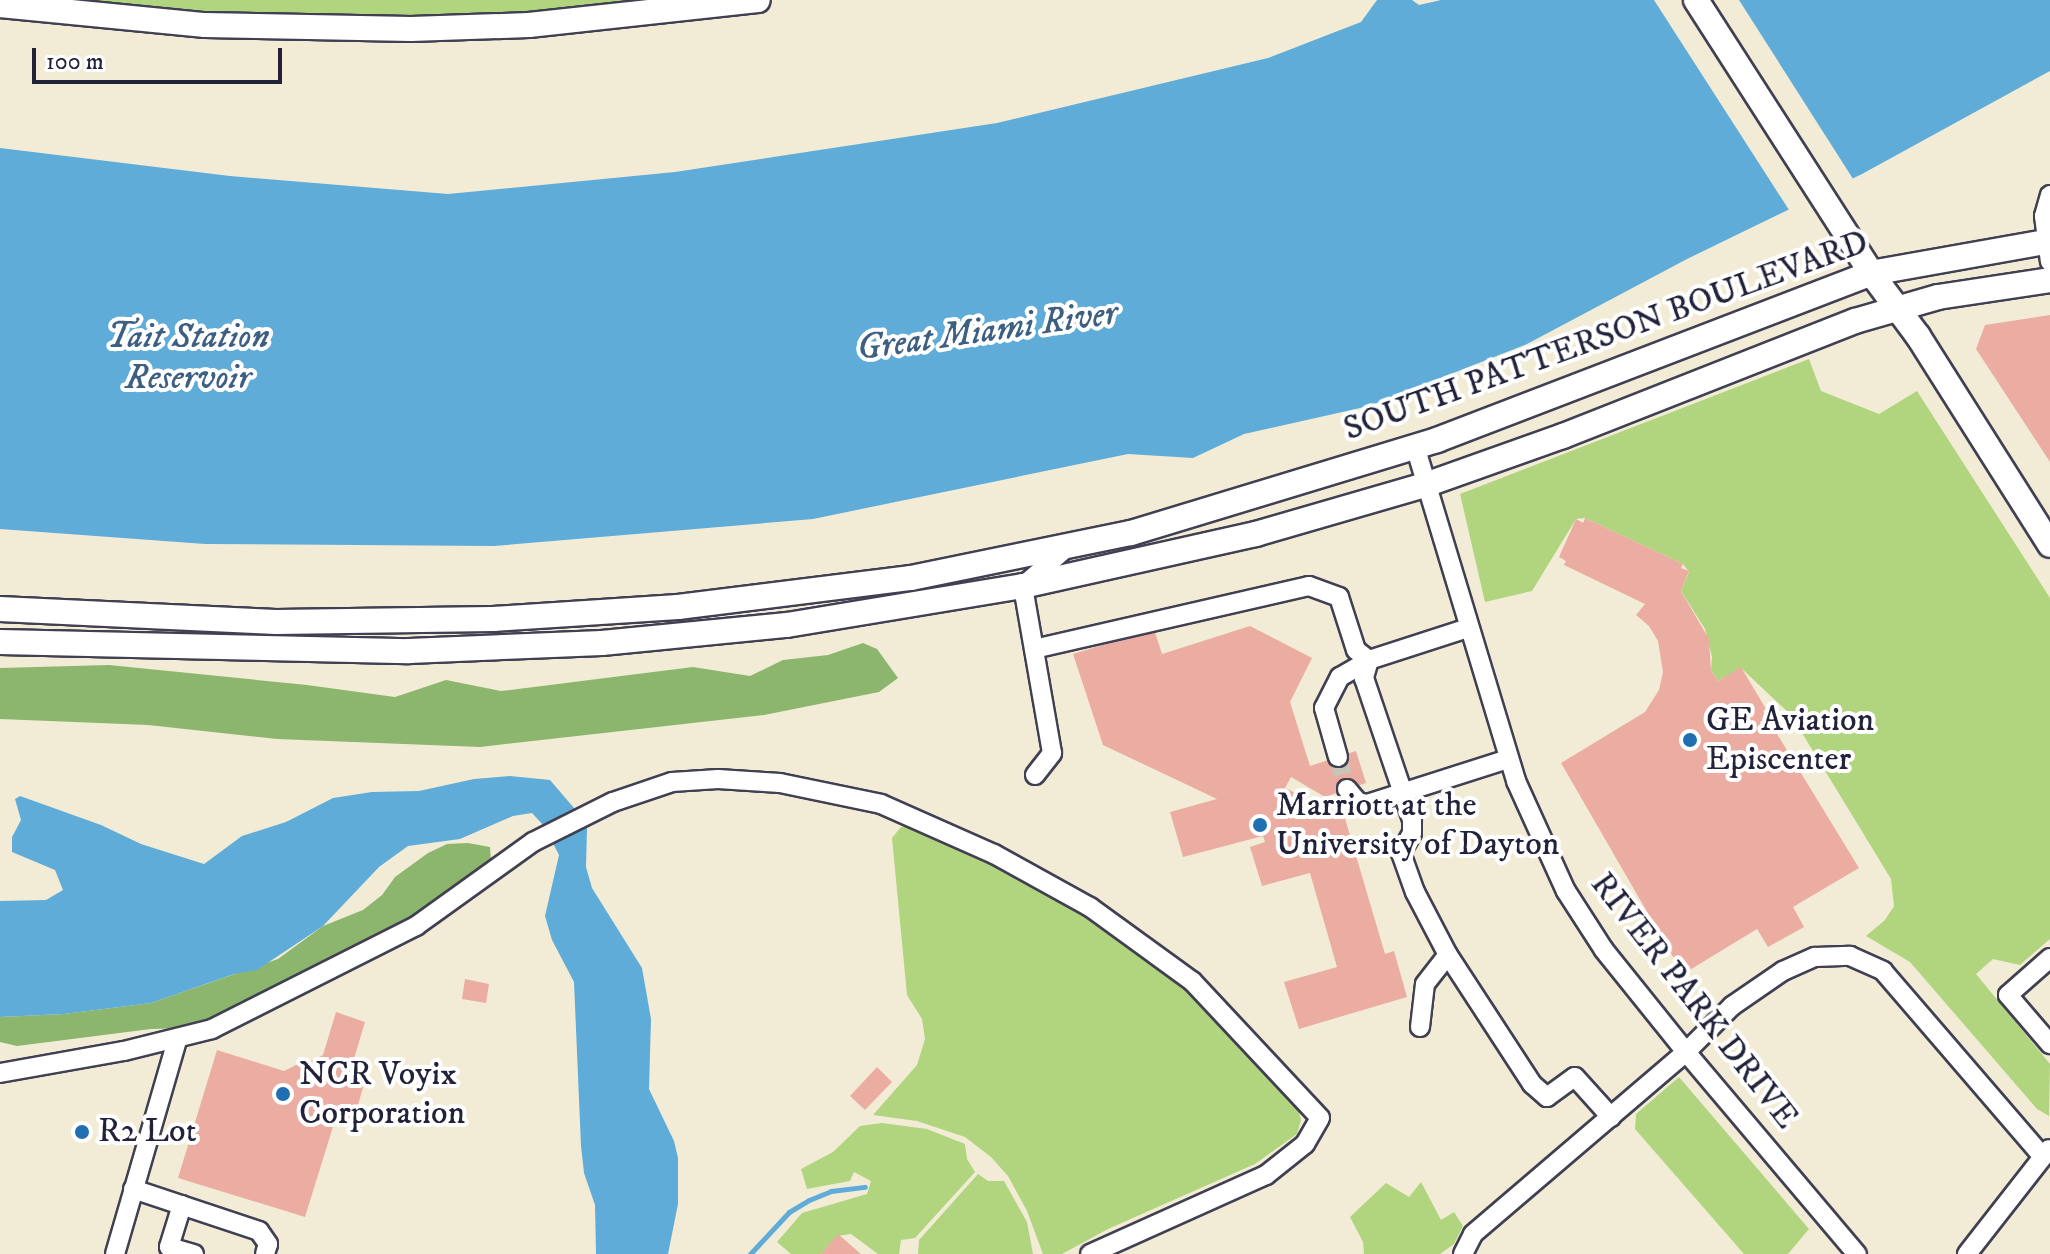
<!DOCTYPE html>
<style>
body{margin:0}
#map{position:relative;width:2050px;height:1254px;overflow:hidden;background:#f2ecd7;font-family:"IM FELL DW Pica",serif}
div>[style]{position:absolute}
[style*='--x']{left:calc(var(--x)*1px);top:calc(var(--y)*1px);width:calc(var(--w)*1px);rotate:calc(var(--a)*1deg)}
.green>*{inset:0;background:#b0d57e}
.forest>*{inset:0;background:#8cb66d}
.water>*{inset:0;background:#5facd8}
.pier>*{inset:0;background:#f2ecd7}
.stream>*{height:5px;margin:-2.5px;padding:0 2.5px;transform-origin:2.5px;border-radius:2.5px;background:#5facd8}
.building>*{inset:0;background:#ebada2}
.minor-tunnel>*{height:18px;margin-top:-9px;transform-origin:0;background:repeating-linear-gradient(90deg,#c8c4b8 0 18px,transparent 0 27px)}
.roads{filter:drop-shadow(2px 0 #414052) drop-shadow(-2px 0 #414052) drop-shadow(0 2px #414052) drop-shadow(0 -2px #414052)}
.minor>*{height:18px;margin:-9px;padding:0 9px;transform-origin:9px;border-radius:9px;background:#fff}
.major>*{height:24px;margin:-12px;padding:0 12px;transform-origin:12px;border-radius:12px;background:#fff}
.dots>*{width:22px;height:22px;translate:-50% -50%;box-sizing:border-box;border:4px solid #fff;border-radius:50%}
span{translate:-50% -50%;white-space:nowrap;text-align:center;line-height:1.15;-webkit-text-stroke:8px #fff;paint-order:stroke}
.street-label{font-size:34px;color:#22223b}
.poi-label{font-size:34px;color:#22223b}
.left{translate:0 -50%;text-align:left}
.water-label{font-size:36px;color:#3d6082;font-style:italic}
.scale{position:absolute;left:32px;top:48px;width:250px;height:36px;box-sizing:border-box;border:4px solid #22223b;border-top:0;padding-left:10px;font-size:24px;line-height:28px;white-space:nowrap;color:#22223b;-webkit-text-stroke:6px #fff;paint-order:stroke}
</style>
<div id="map">
<div class="green">
<i style="clip-path:polygon(0 0,758px 0,411px 29px)"></i>
<i style="clip-path:polygon(1809px 359px,1821px 391px,1879px 414px,1917px 391px,2050px 598px,2050px 939px,2020px 965px,1993px 959px,1976px 974px,2050px 1064px,2049px 1116px,2037px 1109px,1910px 962px,1866px 936px,1885px 920px,1894px 906px,1891px 879px,1791px 715px,1741px 668px,1718px 681px,1711px 670px,1712px 657px,1705px 629px,1681px 591px,1689px 572px,1683px 564px,1585px 518px,1576px 519px,1532px 591px,1485px 602px,1460px 494px)"></i>
<i style="clip-path:polygon(916px 825px,1084px 913px,1189px 991px,1296px 1100px,1301px 1120px,1297px 1134px,1255px 1164px,1108px 1229px,1062px 1254px,1043px 1254px,1027px 1211px,1008px 1176px,991px 1157px,965px 1137px,917px 1121px,873px 1115px,917px 1065px,925px 1039px,922px 1019px,907px 995px,892px 838px,901px 827px)"></i>
<i style="clip-path:polygon(1679px 1077px,1809px 1229px,1788px 1254px,1744px 1254px,1635px 1129px,1636px 1114px)"></i>
<i style="clip-path:polygon(882px 1123px,927px 1129px,965px 1144px,967px 1159px,975px 1172px,915px 1238px,901px 1240px,899px 1254px,878px 1254px,851px 1234px,837px 1236px,821px 1254px,791px 1254px,777px 1242px,802px 1213px,867px 1194px,871px 1181px,854px 1172px,850px 1181px,807px 1189px,801px 1169px,833px 1152px,860px 1126px)"></i>
<i style="clip-path:polygon(978px 1174px,988px 1181px,1004px 1181px,1027px 1222px,1033px 1254px,918px 1254px,919px 1240px)"></i>
<i style="clip-path:polygon(1421px 1182px,1441px 1220px,1454px 1212px,1463px 1226px,1454px 1244px,1440px 1254px,1364px 1254px,1363px 1242px,1350px 1217px,1386px 1183px,1409px 1197px)"></i>
</div>
<div class="forest">
<i style="clip-path:polygon(863px 643px,877px 649px,898px 678px,879px 692px,764px 715px,480px 747px,277px 739px,148px 725px,0 719px,0 668px,109px 665px,307px 685px,395px 697px,446px 680px,501px 691px,693px 667px,750px 676px,783px 660px,828px 655px)"></i>
<i style="clip-path:polygon(468px 843px,490px 847px,491px 860px,475px 874px,393px 930px,244px 1005px,187px 1028px,151px 1029px,17px 1046px,0 1042px,0 1017px,64px 1014px,151px 1003px,278px 959px,323px 926px,363px 910px,382px 895px,395px 877px,428px 853px,447px 844px)"></i>
</div>
<div class="water">
<i style="clip-path:polygon(1377px 0,1412px 0,1419px 5px,1441px 0,2050px 0,2050px 71px,1862px 174px,1687px 259px,1527px 344px,1369px 406px,1244px 434px,1193px 458px,1128px 454px,813px 519px,494px 546px,205px 544px,0 529px,0 148px,230px 176px,448px 194px,675px 172px,997px 123px,1268px 58px,1361px 22px)"></i>
<i style="clip-path:polygon(510px 776px,550px 780px,580px 815px,587px 829px,586px 867px,592px 888px,642px 968px,651px 1019px,649px 1089px,674px 1141px,678px 1158px,678px 1204px,668px 1254px,596px 1254px,595px 1205px,584px 1173px,581px 1146px,574px 982px,552px 940px,545px 916px,559px 855px,544px 826px,532px 813px,513px 816px,460px 839px,408px 846px,379px 867px,323px 926px,257px 970px,234px 974px,151px 1003px,64px 1014px,0 1017px,0 901px,46px 900px,63px 890px,55px 870px,12px 852px,12px 837px,21px 820px,15px 799px,20px 796px,101px 825px,141px 844px,204px 864px,242px 836px,286px 822px,333px 798px,372px 792px,419px 791px,474px 779px)"></i>
</div>
<div class="pier">
<i style="clip-path:polygon(1654px 0,1739px 0,1855px 182px,1791px 213px)"></i>
</div>
<div class="stream">
<i style="--x:750;--y:1254;--w:57;--a:-47.1"></i>
<i style="--x:789;--y:1212;--w:23;--a:-31"></i>
<i style="--x:809;--y:1200;--w:24;--a:-22"></i>
<i style="--x:831;--y:1191;--w:34;--a:-7"></i>
</div>
<div class="building">
<i style="clip-path:polygon(2050px 315px,2050px 462px,1976px 349px,1985px 325px)"></i>
<i style="clip-path:polygon(1585px 518px,1683px 564px,1681px 568px,1689px 571px,1681px 591px,1709px 639px,1711px 670px,1718px 681px,1741px 667px,1766px 709px,1763px 711px,1859px 868px,1793px 907px,1804px 927px,1768px 947px,1757px 929px,1683px 974px,1561px 763px,1645px 712px,1659px 690px,1663px 672px,1658px 641px,1649px 626px,1636px 615px,1645px 604px,1564px 565px,1566px 561px,1559px 557px,1576px 519px,1583px 523px)"></i>
<i style="clip-path:polygon(1250px 626px,1312px 658px,1290px 702px,1310px 766px,1356px 751px,1366px 783px,1325px 797px,1291px 777px,1285px 788px,1344px 815px,1385px 954px,1394px 951px,1407px 997px,1299px 1029px,1284px 982px,1337px 967px,1310px 873px,1262px 886px,1250px 847px,1265px 842px,1263px 836px,1183px 857px,1170px 812px,1217px 799px,1103px 745px,1073px 654px,1154px 629px,1162px 654px)"></i>
<i style="clip-path:polygon(465px 979px,489px 984px,486px 1003px,462px 999px)"></i>
<i style="clip-path:polygon(336px 1012px,365px 1022px,353px 1062px,369px 1067px,353px 1122px,336px 1117px,305px 1217px,178px 1178px,217px 1050px,284px 1071px,300px 1063px,301px 1066px,323px 1055px)"></i>
<i style="clip-path:polygon(877px 1067px,892px 1082px,865px 1110px,850px 1096px)"></i>
<i style="clip-path:polygon(838px 1234px,861px 1254px,821px 1254px)"></i>
</div>
<div class="minor-tunnel">
<i style="--x:1338;--y:757;--w:33;--a:74"></i>
</div>
<div class="roads">
<div class="minor">
<i style="--x:2050;--y:195;--w:22;--a:106"></i>
<i style="--x:2044;--y:216;--w:46;--a:82.6"></i>
<i style="--x:1415;--y:446;--w:350;--a:73.2"></i>
<i style="--x:1516;--y:781;--w:121;--a:65.6"></i>
<i style="--x:1566;--y:891;--w:70;--a:57.2"></i>
<i style="--x:1604;--y:950;--w:131;--a:51.2"></i>
<i style="--x:1686;--y:1052;--w:265;--a:49.8"></i>
<i style="--x:1034;--y:649;--w:282;--a:-12.9"></i>
<i style="--x:1309;--y:586;--w:32;--a:20"></i>
<i style="--x:1339;--y:597;--w:56;--a:72.2"></i>
<i style="--x:1356;--y:650;--w:16;--a:38"></i>
<i style="--x:1369;--y:660;--w:104;--a:-17.9"></i>
<i style="--x:1369;--y:660;--w:19;--a:106"></i>
<i style="--x:1364;--y:678;--w:150;--a:71.3"></i>
<i style="--x:1412;--y:820;--w:13;--a:90"></i>
<i style="--x:1412;--y:833;--w:23;--a:119"></i>
<i style="--x:1401;--y:853;--w:41;--a:70.3"></i>
<i style="--x:1415;--y:892;--w:71;--a:62.4"></i>
<i style="--x:1448;--y:955;--w:154;--a:56.9"></i>
<i style="--x:1532;--y:1084;--w:20;--a:41"></i>
<i style="--x:1547;--y:1097;--w:34;--a:-36"></i>
<i style="--x:1575;--y:1077;--w:54;--a:48"></i>
<i style="--x:1338;--y:757;--w:51;--a:-105.9"></i>
<i style="--x:1324;--y:708;--w:35;--a:-63"></i>
<i style="--x:1340;--y:677;--w:34;--a:-30"></i>
<i style="--x:1035;--y:775;--w:28;--a:-52"></i>
<i style="--x:1052;--y:753;--w:169;--a:-99.9"></i>
<i style="--x:1023;--y:586;--w:56;--a:-41.4"></i>
<i style="--x:1347;--y:789;--w:17;--a:50"></i>
<i style="--x:1358;--y:802;--w:9;--a:13"></i>
<i style="--x:1367;--y:804;--w:148;--a:-17.7"></i>
<i style="--x:2050;--y:958;--w:56;--a:138.6"></i>
<i style="--x:2008;--y:995;--w:65;--a:49.4"></i>
<i style="--x:1420;--y:1027;--w:43;--a:-83.4"></i>
<i style="--x:1425;--y:984;--w:37;--a:-52"></i>
<i style="--x:0;--y:1073;--w:126;--a:-10.1"></i>
<i style="--x:124;--y:1051;--w:91;--a:-14"></i>
<i style="--x:212;--y:1029;--w:229;--a:-26.8"></i>
<i style="--x:416;--y:926;--w:144;--a:-35.7"></i>
<i style="--x:533;--y:842;--w:89;--a:-26.6"></i>
<i style="--x:613;--y:802;--w:62;--a:-18.7"></i>
<i style="--x:672;--y:782;--w:46;--a:-3.7"></i>
<i style="--x:718;--y:779;--w:62;--a:3.7"></i>
<i style="--x:780;--y:783;--w:103;--a:11.7"></i>
<i style="--x:881;--y:804;--w:124;--a:23.9"></i>
<i style="--x:994;--y:854;--w:110;--a:28.9"></i>
<i style="--x:1090;--y:907;--w:126;--a:36"></i>
<i style="--x:1192;--y:981;--w:187;--a:46.9"></i>
<i style="--x:1320;--y:1118;--w:30;--a:120"></i>
<i style="--x:1305;--y:1144;--w:50;--a:141.5"></i>
<i style="--x:1266;--y:1175;--w:193;--a:155.8"></i>
<i style="--x:133;--y:1189;--w:133;--a:18.4"></i>
<i style="--x:259;--y:1231;--w:16;--a:55"></i>
<i style="--x:268;--y:1244;--w:10;--a:107"></i>
<i style="--x:182;--y:1205;--w:44;--a:107.2"></i>
<i style="--x:169;--y:1247;--w:26;--a:16"></i>
<i style="--x:115;--y:1254;--w:223;--a:-73.8"></i>
<i style="--x:1463;--y:1254;--w:22;--a:-63"></i>
<i style="--x:1473;--y:1234;--w:280;--a:-40.5"></i>
<i style="--x:1686;--y:1052;--w:65;--a:-45"></i>
<i style="--x:1732;--y:1006;--w:62;--a:-34.5"></i>
<i style="--x:1783;--y:971;--w:35;--a:-24"></i>
<i style="--x:1815;--y:957;--w:35;--a:-2"></i>
<i style="--x:1850;--y:956;--w:36;--a:24"></i>
<i style="--x:1883;--y:971;--w:245;--a:49.3"></i>
<i style="--x:1967;--y:1254;--w:133;--a:-52"></i>
</div>
<div class="major">
<i style="--x:1696;--y:0;--w:324;--a:57.3"></i>
<i style="--x:1871;--y:273;--w:79;--a:53.3"></i>
<i style="--x:1918;--y:336;--w:247;--a:57.7"></i>
<i style="--x:0;--y:5;--w:206;--a:5.6"></i>
<i style="--x:205;--y:25;--w:206;--a:1.1"></i>
<i style="--x:411;--y:29;--w:118;--a:-1.9"></i>
<i style="--x:529;--y:25;--w:230;--a:-6.2"></i>
<i style="--x:0;--y:609;--w:276;--a:2.7"></i>
<i style="--x:276;--y:622;--w:217;--a:-0.8"></i>
<i style="--x:493;--y:619;--w:185;--a:-3.7"></i>
<i style="--x:678;--y:607;--w:235;--a:-7.1"></i>
<i style="--x:911;--y:578;--w:225;--a:-11.6"></i>
<i style="--x:1131;--y:533;--w:320;--a:-16.9"></i>
<i style="--x:1437;--y:440;--w:465;--a:-21"></i>
<i style="--x:1871;--y:273;--w:182;--a:-10.1"></i>
<i style="--x:0;--y:642;--w:409;--a:1.3"></i>
<i style="--x:409;--y:651;--w:193;--a:-2.4"></i>
<i style="--x:602;--y:643;--w:186;--a:-5.6"></i>
<i style="--x:787;--y:625;--w:239;--a:-9.4"></i>
<i style="--x:1023;--y:586;--w:239;--a:-12.6"></i>
<i style="--x:1256;--y:534;--w:179;--a:-16.2"></i>
<i style="--x:1428;--y:484;--w:143;--a:-19.6"></i>
<i style="--x:1563;--y:436;--w:314;--a:-21.5"></i>
<i style="--x:1855;--y:321;--w:86;--a:-16.1"></i>
<i style="--x:1938;--y:297;--w:113;--a:-8.6"></i>
</div>
</div>
<div class="dots">
<i style="left:1690px;top:740px;background:#1f6fb2"></i>
<i style="left:1260px;top:825px;background:#1f6fb2"></i>
<i style="left:283px;top:1094px;background:#1f6fb2"></i>
<i style="left:82px;top:1132px;background:#1f6fb2"></i>
</div>
<div class="street-label">
<span style="left:1606px;top:336px;rotate:-20deg">SOUTH PATTERSON BOULEVARD</span>
<span style="left:1694px;top:1001px;rotate:52deg">RIVER PARK DRIVE</span>
</div>
<div class="poi-label">
<span class="left" style="left:1706px;top:740px">GE Aviation<br>Episcenter</span>
<span class="left" style="left:1276px;top:825px">Marriott at the<br>University of Dayton</span>
<span class="left" style="left:299px;top:1094px">NCR Voyix<br>Corporation</span>
<span class="left" style="left:98px;top:1132px">R2 Lot</span>
</div>
<div class="water-label">
<span style="left:987px;top:331px;rotate:-8deg">Great Miami River</span>
<span style="left:188px;top:357px">Tait Station<br>Reservoir</span>
</div>
<div class="scale">100 m</div>
</div>
